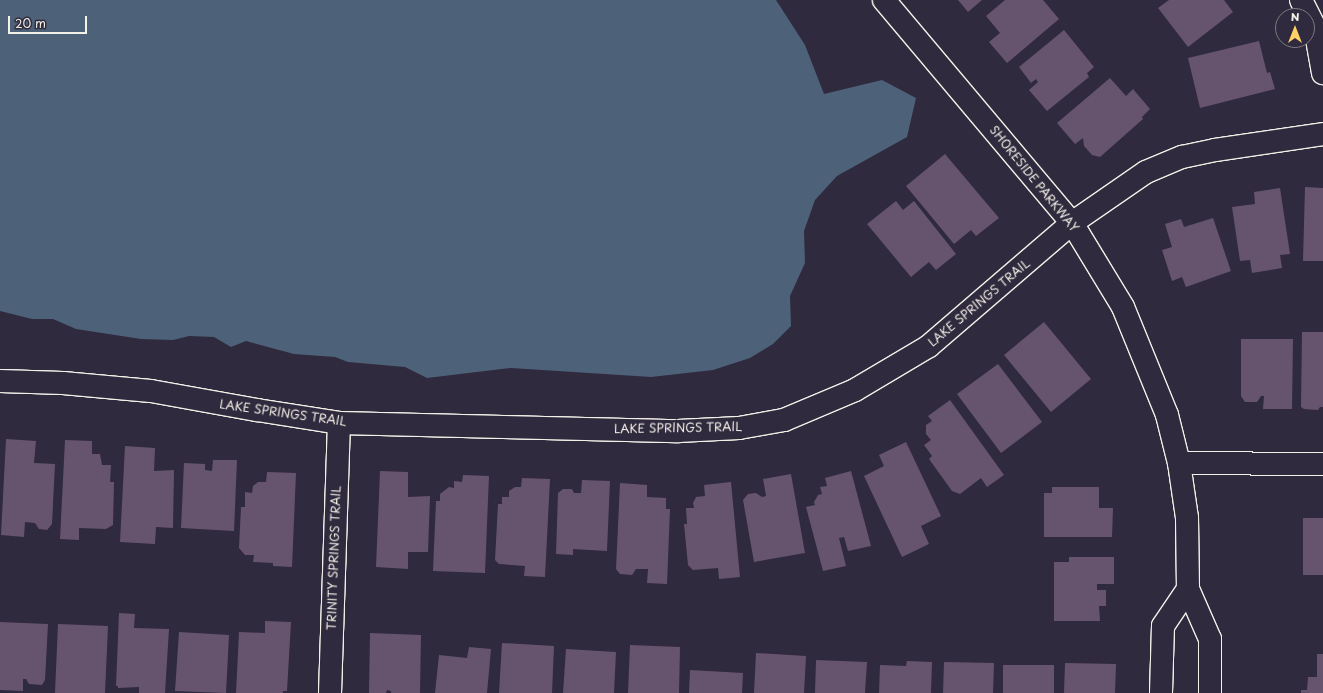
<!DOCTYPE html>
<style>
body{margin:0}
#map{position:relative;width:1323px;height:693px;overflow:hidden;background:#2f2a3d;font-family:"Playpen Sans",sans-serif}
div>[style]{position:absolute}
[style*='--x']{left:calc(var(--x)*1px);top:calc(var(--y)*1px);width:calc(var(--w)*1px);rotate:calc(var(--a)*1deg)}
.water>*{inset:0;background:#4d6178}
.building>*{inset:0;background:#66546e}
.roads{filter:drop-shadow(1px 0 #f4f1e8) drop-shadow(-1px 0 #f4f1e8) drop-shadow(0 1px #f4f1e8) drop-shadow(0 -1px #f4f1e8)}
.minor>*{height:22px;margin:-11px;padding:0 11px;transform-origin:11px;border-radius:11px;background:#2f2a3d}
span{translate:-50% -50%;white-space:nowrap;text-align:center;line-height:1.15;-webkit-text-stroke:4px #2f2a3d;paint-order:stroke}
.street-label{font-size:12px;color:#f4f1e8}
.north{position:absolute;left:1275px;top:8px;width:40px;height:40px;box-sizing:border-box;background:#2f2a3d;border:1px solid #7e7a81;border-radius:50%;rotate:0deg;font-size:11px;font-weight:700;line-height:16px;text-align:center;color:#f4f1e8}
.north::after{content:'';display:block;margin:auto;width:14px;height:18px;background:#ffd166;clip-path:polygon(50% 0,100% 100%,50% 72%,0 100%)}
.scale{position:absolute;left:8px;top:16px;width:79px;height:18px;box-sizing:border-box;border:2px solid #f4f1e8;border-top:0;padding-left:5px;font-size:12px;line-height:14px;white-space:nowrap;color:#f4f1e8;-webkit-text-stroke:3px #2f2a3d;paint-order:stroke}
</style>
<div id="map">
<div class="water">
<i style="clip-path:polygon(0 0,776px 0,805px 45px,824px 94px,882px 80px,916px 98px,907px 137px,837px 176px,815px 200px,804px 231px,805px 263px,790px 296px,791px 326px,773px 344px,750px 358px,713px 370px,651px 377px,511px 368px,427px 378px,405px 367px,348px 362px,335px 357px,294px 354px,246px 341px,231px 347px,214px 337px,189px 336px,173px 340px,141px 339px,76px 329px,53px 319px,32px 319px,0 311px)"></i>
</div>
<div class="building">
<i style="clip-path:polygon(958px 0,982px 0,968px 12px)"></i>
<i style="clip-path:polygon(1005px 0,1043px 0,1059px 19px,1007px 63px,989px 42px,1000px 33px,986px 16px)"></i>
<i style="clip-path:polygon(1169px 0,1224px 0,1233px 12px,1188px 47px,1158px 8px)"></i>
<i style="clip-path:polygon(1064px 30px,1094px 67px,1087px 73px,1089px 77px,1047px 111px,1029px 90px,1038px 82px,1036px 79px,1031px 83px,1019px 67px)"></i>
<i style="clip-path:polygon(1259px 41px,1267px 73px,1270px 72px,1275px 89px,1200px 108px,1188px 58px)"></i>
<i style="clip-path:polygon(1110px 78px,1126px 96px,1133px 89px,1150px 109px,1142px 117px,1143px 119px,1100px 157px,1092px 155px,1084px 146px,1083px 138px,1075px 144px,1057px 123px)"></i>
<i style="clip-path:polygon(945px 154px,999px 218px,976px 236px,971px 230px,954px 244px,906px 186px)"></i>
<i style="clip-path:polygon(1305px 187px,1323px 188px,1323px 261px,1303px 261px)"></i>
<i style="clip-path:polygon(1280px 188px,1290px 254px,1280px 255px,1282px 268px,1252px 273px,1250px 260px,1240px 261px,1232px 207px,1255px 204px,1254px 192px)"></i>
<i style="clip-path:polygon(896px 201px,903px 210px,914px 201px,956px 254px,936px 270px,929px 262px,911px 277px,867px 224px)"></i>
<i style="clip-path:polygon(1213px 218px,1231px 271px,1186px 287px,1182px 277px,1172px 281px,1162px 250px,1172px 247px,1165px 224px,1181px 219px,1184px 227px)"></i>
<i style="clip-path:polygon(1044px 322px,1091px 379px,1051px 412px,1004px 355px)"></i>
<i style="clip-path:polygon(1302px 332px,1323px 332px,1323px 407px,1320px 407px,1318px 410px,1304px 409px,1301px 407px)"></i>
<i style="clip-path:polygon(1241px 339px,1293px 339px,1292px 409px,1263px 409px,1264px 396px,1261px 396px,1257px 402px,1245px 402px,1241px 396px)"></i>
<i style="clip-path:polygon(998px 364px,1042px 422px,1001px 453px,957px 394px)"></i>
<i style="clip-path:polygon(950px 400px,1004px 475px,987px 487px,981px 478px,960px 494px,952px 491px,929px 459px,932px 456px,924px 445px,931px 440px,926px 434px,926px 425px,932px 421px,928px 416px)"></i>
<i style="clip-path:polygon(6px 439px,36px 441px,34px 463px,55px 464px,52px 524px,47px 530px,39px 529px,35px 523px,25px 522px,24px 537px,1px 535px)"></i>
<i style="clip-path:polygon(65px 440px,92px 441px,92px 454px,100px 454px,102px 465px,111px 465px,110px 482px,114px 482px,113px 525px,106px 529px,79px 528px,79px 540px,60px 539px)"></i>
<i style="clip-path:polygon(906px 442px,941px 516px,921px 526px,929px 544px,902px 557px,864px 476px,884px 466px,879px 455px)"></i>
<i style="clip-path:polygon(125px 446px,155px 448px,154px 471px,174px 470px,173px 528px,156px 527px,155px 544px,120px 542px)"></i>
<i style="clip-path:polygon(213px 460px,237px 460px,234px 531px,181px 528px,184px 463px,205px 464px,205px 470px,212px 471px)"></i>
<i style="clip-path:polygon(380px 471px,408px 472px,408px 497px,430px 496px,428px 552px,408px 552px,408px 569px,376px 567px)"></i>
<i style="clip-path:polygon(851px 471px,871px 546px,848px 551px,844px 537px,839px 538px,846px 566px,823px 571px,806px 507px,815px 505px,814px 502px,818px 495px,822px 494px,820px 487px,827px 486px,825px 478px)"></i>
<i style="clip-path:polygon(267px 472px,296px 473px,292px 567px,273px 566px,273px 563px,253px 562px,254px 555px,245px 555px,239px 548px,241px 507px,245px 507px,245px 492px,252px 493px,253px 486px,258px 482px,266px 482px)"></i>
<i style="clip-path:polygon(791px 474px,805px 553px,754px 562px,743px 500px,748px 494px,756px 493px,762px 497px,766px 496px,763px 479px)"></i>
<i style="clip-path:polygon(463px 475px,489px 476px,485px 573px,433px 571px,436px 501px,440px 501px,440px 494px,449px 487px,454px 488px,454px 481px,462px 482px)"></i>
<i style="clip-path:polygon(522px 478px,550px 479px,545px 577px,524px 576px,525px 566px,499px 564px,495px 560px,498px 504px,502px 504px,502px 497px,509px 497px,509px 491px,515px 487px,521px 487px)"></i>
<i style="clip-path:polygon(582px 480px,610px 481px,607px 551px,573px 549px,573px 555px,556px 554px,558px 493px,563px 489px,572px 489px,574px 493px,581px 493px)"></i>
<i style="clip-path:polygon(731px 482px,740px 577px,719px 579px,718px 568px,693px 570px,688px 565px,684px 524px,687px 524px,686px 508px,694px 508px,693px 503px,696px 497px,705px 496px,704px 485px)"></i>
<i style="clip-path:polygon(620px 483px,647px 485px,647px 497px,666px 498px,666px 509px,670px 509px,667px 584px,647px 583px,648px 569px,636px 569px,632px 575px,620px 574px,616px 569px)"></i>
<i style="clip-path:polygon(1052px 487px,1099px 487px,1099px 508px,1113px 508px,1112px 537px,1044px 537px,1044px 493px,1052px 493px)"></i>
<i style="clip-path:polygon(1303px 518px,1323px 518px,1323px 575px,1303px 575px)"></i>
<i style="clip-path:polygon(1069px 557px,1114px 557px,1114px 584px,1097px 584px,1097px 590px,1106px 590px,1106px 606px,1099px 606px,1100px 621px,1054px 621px,1054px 562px,1069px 562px)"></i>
<i style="clip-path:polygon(119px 613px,135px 614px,134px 628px,169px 629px,165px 693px,139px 693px,139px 687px,118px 688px,118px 686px,116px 686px)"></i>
<i style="clip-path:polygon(265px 621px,291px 622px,287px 691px,283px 691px,283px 693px,236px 693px,239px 632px,265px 633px)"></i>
<i style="clip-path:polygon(0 622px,48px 624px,45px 680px,42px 685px,29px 684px,26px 679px,23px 679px,23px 691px,0 690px)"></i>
<i style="clip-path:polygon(58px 624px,108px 626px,105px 693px,55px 693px)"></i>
<i style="clip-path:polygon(179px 632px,229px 635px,226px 693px,175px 691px)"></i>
<i style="clip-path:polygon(370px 633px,421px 635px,420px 693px,391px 693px,391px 691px,387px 690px,386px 693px,369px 693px)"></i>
<i style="clip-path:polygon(502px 643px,554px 646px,552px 693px,499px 693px)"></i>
<i style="clip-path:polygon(630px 645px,680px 647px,679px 693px,628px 693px)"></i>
<i style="clip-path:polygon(469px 647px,491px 649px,487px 693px,435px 693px,439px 655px,467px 658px)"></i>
<i style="clip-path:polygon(566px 649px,616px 652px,614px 693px,563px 693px)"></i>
<i style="clip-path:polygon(756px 653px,806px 656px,804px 693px,754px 693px)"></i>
<i style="clip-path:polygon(1317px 654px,1323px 654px,1323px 693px,1301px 693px,1301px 690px,1307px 690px,1308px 677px,1317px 677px)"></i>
<i style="clip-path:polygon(816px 660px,867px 662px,865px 693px,815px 693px)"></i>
<i style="clip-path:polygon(907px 661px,932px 662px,931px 693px,879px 693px,880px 665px,906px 666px)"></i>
<i style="clip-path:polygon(944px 662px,994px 663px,993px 693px,943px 693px)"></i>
<i style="clip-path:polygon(1065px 663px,1116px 664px,1115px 693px,1064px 693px)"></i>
<i style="clip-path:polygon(1003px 665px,1054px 665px,1054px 693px,1003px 693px)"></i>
<i style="clip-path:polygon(690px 670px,743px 673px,742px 693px,689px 693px)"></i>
</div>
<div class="roads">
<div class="minor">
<i style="--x:884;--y:0;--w:292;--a:49.9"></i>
<i style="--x:1072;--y:223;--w:98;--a:58.7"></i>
<i style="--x:1123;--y:307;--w:117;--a:67.8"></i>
<i style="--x:1167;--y:415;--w:49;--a:76"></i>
<i style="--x:1179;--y:463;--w:56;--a:81.7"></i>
<i style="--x:1187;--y:518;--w:71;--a:89.2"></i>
<i style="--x:1188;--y:589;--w:55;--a:66.3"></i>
<i style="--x:1210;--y:639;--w:54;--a:90"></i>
<i style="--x:1301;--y:0;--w:31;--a:63"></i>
<i style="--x:1315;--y:28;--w:46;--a:79.9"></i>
<i style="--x:0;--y:381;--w:63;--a:1.8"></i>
<i style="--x:63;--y:383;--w:88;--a:5.2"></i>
<i style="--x:151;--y:391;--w:108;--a:10.2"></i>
<i style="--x:257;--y:410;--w:83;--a:9"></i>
<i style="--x:339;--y:423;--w:339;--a:1.4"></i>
<i style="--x:678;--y:431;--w:61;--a:-2.8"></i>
<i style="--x:739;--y:428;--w:46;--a:-10.1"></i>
<i style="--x:784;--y:420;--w:77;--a:-22.9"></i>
<i style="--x:855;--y:390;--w:86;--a:-30.7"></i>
<i style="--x:929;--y:346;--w:189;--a:-40.7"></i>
<i style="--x:1072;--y:223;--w:90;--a:-34.6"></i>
<i style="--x:1146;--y:172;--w:39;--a:-23"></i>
<i style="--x:1182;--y:157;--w:34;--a:-12"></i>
<i style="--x:1215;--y:150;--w:109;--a:-8.4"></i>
<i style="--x:1179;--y:463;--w:144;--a:0.4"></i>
<i style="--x:330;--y:693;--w:270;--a:-88.1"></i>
<i style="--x:1161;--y:693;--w:67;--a:-88.3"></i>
<i style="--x:1163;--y:626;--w:45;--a:-56"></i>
</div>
</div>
<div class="street-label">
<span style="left:1034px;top:179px;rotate:51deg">SHORESIDE PARKWAY</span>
<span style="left:979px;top:303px;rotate:-40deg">LAKE SPRINGS TRAIL</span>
<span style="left:283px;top:413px;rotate:8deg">LAKE SPRINGS TRAIL</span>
<span style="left:678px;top:428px;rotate:-1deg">LAKE SPRINGS TRAIL</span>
<span style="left:334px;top:558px;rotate:-88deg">TRINITY SPRINGS TRAIL</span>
</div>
<div class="north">N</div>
<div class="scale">20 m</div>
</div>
